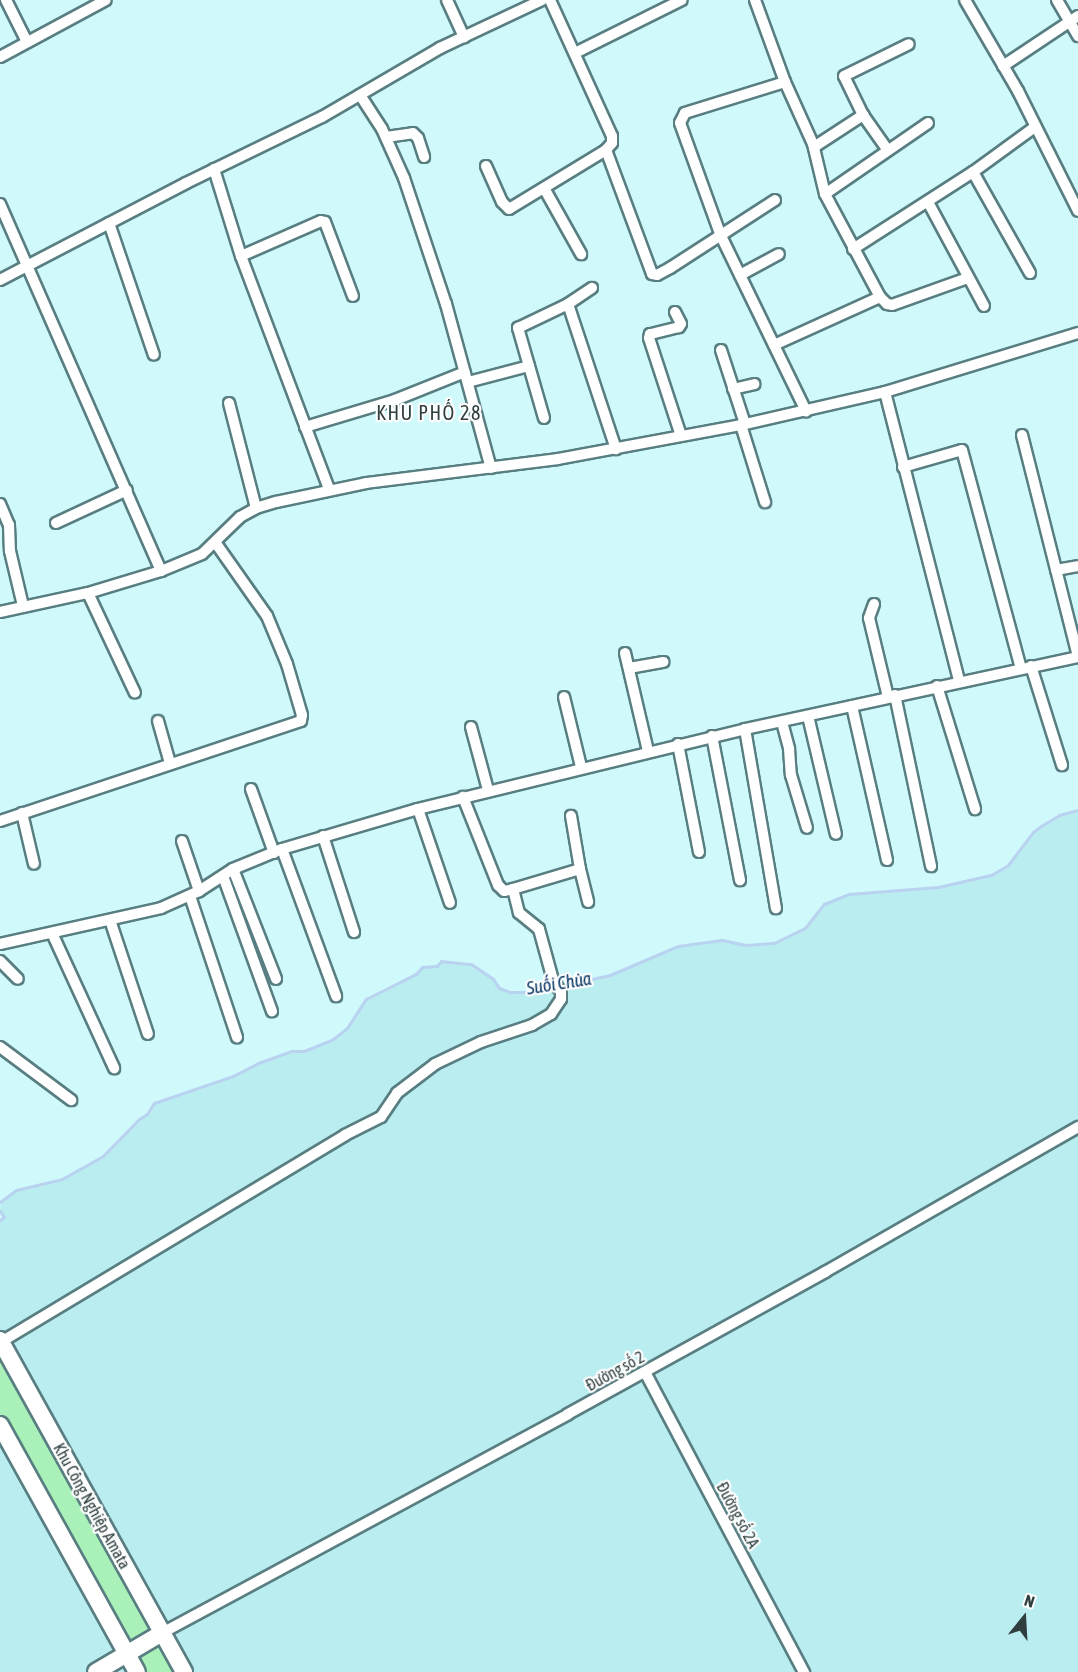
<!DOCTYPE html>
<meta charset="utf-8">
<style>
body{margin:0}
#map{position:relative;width:1078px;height:1672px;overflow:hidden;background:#d0f9fc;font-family:"Asap Condensed",sans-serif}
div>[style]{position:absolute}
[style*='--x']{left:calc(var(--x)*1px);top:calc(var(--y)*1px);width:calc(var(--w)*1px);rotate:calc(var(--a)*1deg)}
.built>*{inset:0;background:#baedf0}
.green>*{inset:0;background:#a9f1b9}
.stream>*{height:3px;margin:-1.5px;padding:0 1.5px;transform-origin:1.5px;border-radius:1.5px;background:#b8d2f0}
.roads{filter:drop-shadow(2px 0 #587e81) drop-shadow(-2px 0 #587e81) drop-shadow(0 2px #587e81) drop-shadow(0 -2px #587e81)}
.street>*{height:10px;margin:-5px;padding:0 5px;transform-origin:5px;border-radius:5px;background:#fff}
.secondary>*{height:16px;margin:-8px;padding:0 8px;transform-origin:8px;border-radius:8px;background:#fff}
span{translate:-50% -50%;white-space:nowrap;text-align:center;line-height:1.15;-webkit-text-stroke:4.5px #fdfdfd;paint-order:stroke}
.street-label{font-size:16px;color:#2f3f40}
.water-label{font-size:18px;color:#073765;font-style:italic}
.quarter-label{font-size:20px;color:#2f3f40;letter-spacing:1.5px}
.north{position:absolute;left:994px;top:1588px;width:60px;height:60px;-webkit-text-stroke:4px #fdfdfd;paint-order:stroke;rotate:18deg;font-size:16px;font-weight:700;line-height:24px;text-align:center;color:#2f3f40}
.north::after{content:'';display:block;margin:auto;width:21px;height:27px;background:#2f3f40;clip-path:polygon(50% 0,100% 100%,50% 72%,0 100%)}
</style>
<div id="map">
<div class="built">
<i style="clip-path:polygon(1078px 810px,1078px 1672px,0 1672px,0 1220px,4px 1217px,0 1211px,1px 1201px,16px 1190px,62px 1179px,97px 1160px,109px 1152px,139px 1119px,147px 1114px,154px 1103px,233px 1076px,261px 1062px,291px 1051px,304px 1051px,333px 1039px,347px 1028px,366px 999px,416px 974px,422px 967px,437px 966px,441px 961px,471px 964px,493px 979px,500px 988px,510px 992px,530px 992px,610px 975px,678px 946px,722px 940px,745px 945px,774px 943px,805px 928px,824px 904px,849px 894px,938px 887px,991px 875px,1008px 865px,1033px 832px,1041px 826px,1059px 815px)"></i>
</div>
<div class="green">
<i style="clip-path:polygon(0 1352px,156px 1634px,131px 1649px,0 1414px)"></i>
<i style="clip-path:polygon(159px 1639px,178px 1672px,143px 1672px,134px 1655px)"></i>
</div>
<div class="stream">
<i style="--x:0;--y:1202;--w:20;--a:-37"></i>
<i style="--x:16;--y:1190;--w:47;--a:-13.4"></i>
<i style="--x:62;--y:1179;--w:47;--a:-29.3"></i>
<i style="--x:103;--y:1156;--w:52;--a:-45.8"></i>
<i style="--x:139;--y:1119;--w:9;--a:-32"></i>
<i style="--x:147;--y:1114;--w:13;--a:-58"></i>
<i style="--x:154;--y:1103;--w:83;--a:-18.9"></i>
<i style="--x:233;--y:1076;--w:31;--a:-27"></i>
<i style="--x:261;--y:1062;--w:32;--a:-20"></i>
<i style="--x:291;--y:1051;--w:13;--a:0"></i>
<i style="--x:304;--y:1051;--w:31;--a:-22"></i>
<i style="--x:333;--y:1039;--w:18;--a:-38"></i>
<i style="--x:347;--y:1028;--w:35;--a:-57"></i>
<i style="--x:366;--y:999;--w:56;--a:-26.6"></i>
<i style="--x:416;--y:974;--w:9;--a:-49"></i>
<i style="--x:422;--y:967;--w:15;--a:-4"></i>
<i style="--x:437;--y:966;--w:6;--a:-51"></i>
<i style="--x:441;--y:961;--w:30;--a:6"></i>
<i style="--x:471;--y:964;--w:27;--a:34"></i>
<i style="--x:493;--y:979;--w:11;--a:56"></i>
<i style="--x:499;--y:988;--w:12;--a:20"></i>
<i style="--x:510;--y:992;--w:20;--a:0"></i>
<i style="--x:530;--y:992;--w:82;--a:-12"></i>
<i style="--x:610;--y:975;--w:74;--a:-23.1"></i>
<i style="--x:678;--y:946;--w:44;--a:-7.8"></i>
<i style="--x:722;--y:940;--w:24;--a:12"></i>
<i style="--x:745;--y:945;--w:29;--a:-4"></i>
<i style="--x:774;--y:943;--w:34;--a:-26"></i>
<i style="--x:805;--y:928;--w:31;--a:-52"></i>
<i style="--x:824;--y:904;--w:27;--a:-22"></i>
<i style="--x:849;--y:894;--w:89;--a:-4.5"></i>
<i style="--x:938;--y:887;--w:54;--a:-12.8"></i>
<i style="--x:991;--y:875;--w:20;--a:-30"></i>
<i style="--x:1008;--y:865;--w:41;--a:-52.9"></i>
<i style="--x:1033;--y:832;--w:10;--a:-37"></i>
<i style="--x:1041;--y:826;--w:21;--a:-31"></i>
<i style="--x:1059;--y:815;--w:20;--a:-15"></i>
<i style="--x:0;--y:1211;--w:7;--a:56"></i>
<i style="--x:4;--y:1217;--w:5;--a:143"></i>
</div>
<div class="roads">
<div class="street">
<i style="--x:6;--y:0;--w:47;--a:63.4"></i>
<i style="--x:447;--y:0;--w:41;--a:65.3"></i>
<i style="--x:550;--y:0;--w:149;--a:65.5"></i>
<i style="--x:612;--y:136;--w:7;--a:90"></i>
<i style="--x:612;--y:143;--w:9;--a:131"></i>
<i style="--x:606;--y:150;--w:132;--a:69.6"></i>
<i style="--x:652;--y:274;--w:5;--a:11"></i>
<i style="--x:657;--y:275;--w:15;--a:-28"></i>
<i style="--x:670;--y:268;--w:125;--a:-32.9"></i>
<i style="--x:755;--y:0;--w:87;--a:69.9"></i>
<i style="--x:785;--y:82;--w:68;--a:65.7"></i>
<i style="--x:813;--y:144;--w:51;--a:76.5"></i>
<i style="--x:825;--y:194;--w:117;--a:61.9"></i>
<i style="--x:880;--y:297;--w:10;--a:45"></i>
<i style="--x:887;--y:304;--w:5;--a:11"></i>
<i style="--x:892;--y:305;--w:81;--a:-19.6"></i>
<i style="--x:965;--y:0;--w:105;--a:59.8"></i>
<i style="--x:1018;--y:91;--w:134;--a:63.4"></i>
<i style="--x:1057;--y:0;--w:42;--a:59.7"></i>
<i style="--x:575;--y:53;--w:119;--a:-26.4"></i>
<i style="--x:0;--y:57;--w:120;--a:-28.3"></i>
<i style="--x:1003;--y:66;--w:90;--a:-33.7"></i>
<i style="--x:785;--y:82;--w:105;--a:162.8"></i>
<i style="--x:685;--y:113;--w:11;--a:117"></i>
<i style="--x:680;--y:123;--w:120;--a:70.1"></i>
<i style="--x:721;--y:236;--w:195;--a:64.1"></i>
<i style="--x:360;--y:95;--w:40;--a:57.1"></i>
<i style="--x:382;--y:129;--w:54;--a:65.8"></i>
<i style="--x:404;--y:178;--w:133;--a:71.6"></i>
<i style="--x:446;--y:304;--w:170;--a:74.7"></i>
<i style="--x:863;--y:115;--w:43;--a:-116"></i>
<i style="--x:844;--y:76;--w:72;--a:-26.2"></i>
<i style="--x:386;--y:137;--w:27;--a:-8"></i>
<i style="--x:413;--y:133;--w:7;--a:45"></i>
<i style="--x:418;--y:138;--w:20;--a:72"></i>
<i style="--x:814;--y:147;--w:59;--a:-33.1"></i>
<i style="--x:863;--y:115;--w:42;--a:54.8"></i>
<i style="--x:486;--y:166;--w:39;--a:66"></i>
<i style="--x:502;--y:202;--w:10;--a:45"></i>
<i style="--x:509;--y:209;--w:114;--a:-31.3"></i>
<i style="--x:214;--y:169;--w:91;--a:72.8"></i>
<i style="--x:241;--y:256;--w:249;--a:69.3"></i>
<i style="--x:973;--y:172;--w:116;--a:60.6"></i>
<i style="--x:544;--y:188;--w:76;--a:60.7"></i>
<i style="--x:825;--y:194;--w:125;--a:-34.6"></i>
<i style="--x:928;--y:202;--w:118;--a:61.7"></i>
<i style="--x:0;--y:204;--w:401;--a:66.3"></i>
<i style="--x:109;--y:223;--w:139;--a:71.2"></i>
<i style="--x:853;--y:249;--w:143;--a:-32.7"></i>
<i style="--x:973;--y:172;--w:77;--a:-36"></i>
<i style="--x:241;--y:256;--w:87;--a:-23.6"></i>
<i style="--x:321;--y:221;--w:4;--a:14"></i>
<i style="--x:325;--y:222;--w:79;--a:69.3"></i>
<i style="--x:740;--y:275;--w:44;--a:-28.3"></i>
<i style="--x:0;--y:280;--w:210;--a:-27.5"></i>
<i style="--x:186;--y:183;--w:151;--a:-25.9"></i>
<i style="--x:322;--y:117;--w:137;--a:-30.3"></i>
<i style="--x:440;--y:48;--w:113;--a:-25.2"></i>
<i style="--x:568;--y:304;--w:153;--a:71.7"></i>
<i style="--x:675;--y:312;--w:13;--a:63"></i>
<i style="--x:681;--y:324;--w:4;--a:124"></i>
<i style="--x:679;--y:327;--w:30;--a:166"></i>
<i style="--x:650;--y:334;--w:4;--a:104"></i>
<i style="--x:649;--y:338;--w:103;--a:71.9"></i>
<i style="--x:774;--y:345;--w:116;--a:-24.4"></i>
<i style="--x:721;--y:350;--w:78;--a:72"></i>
<i style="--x:529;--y:366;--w:54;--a:73.9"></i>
<i style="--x:468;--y:382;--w:63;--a:-14.7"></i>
<i style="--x:529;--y:366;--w:40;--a:-106"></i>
<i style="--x:518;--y:328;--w:55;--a:-25.6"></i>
<i style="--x:568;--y:304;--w:29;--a:-34"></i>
<i style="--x:733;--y:389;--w:22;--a:-13"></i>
<i style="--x:885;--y:392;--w:298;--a:75.6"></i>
<i style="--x:229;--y:403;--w:108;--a:75.6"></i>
<i style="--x:741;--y:425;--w:81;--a:72.7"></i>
<i style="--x:305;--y:427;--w:94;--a:-16.7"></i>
<i style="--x:395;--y:400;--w:75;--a:-21.8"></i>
<i style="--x:1022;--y:435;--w:229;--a:75.8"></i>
<i style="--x:903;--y:467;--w:61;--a:-16.1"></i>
<i style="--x:962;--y:450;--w:226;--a:74.9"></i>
<i style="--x:0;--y:504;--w:23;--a:67"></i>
<i style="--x:9;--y:525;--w:26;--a:88"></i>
<i style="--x:10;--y:551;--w:57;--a:76.7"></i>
<i style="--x:56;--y:523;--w:78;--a:-24.9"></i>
<i style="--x:1056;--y:570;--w:22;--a:-10"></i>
<i style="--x:88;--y:593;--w:110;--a:64.8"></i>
<i style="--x:874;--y:604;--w:15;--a:110"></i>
<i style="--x:869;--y:618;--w:81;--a:76.5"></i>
<i style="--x:0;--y:612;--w:90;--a:-12.2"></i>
<i style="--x:88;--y:593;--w:76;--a:-16.8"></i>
<i style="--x:161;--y:571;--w:44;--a:-22.5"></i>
<i style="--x:202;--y:554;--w:53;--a:-44.2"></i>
<i style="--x:240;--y:517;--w:18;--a:-29"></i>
<i style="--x:256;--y:508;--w:21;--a:-17"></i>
<i style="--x:276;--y:502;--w:92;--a:-11.9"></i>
<i style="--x:366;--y:483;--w:193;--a:-7.1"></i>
<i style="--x:558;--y:459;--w:186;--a:-10.5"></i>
<i style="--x:741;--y:425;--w:148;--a:-12.9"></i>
<i style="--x:885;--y:392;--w:202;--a:-17"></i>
<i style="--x:625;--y:653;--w:101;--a:76.8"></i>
<i style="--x:1031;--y:666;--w:104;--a:72.6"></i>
<i style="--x:629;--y:668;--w:35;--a:-10"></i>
<i style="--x:937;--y:686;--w:129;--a:72.8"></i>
<i style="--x:895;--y:695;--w:175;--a:78.1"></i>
<i style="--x:564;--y:697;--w:72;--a:76.3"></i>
<i style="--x:852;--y:706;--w:158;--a:77.2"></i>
<i style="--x:808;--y:716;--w:121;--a:76.7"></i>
<i style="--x:158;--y:721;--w:44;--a:74.1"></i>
<i style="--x:782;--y:722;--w:28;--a:75"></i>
<i style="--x:789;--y:749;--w:26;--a:86"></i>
<i style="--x:791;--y:775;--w:55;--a:73.2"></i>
<i style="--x:471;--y:727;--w:65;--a:74.9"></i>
<i style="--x:745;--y:729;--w:182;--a:80.2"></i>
<i style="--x:712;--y:736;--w:147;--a:79"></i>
<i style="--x:678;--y:744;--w:110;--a:79"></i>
<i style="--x:251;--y:789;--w:68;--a:70.2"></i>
<i style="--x:418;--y:809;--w:99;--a:71.2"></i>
<i style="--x:22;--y:813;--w:52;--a:76.8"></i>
<i style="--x:0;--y:821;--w:317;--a:-18.4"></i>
<i style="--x:301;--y:721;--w:6;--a:-81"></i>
<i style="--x:302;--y:715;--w:53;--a:-106.4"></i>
<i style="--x:287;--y:664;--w:52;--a:-112.6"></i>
<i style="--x:267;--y:616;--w:90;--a:-125.1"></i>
<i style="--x:323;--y:836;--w:101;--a:72.1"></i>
<i style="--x:182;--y:841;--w:53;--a:71.2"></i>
<i style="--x:282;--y:849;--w:157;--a:69.8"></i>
<i style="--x:233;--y:869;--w:118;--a:68.6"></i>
<i style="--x:580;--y:869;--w:34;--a:76"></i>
<i style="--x:223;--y:876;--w:144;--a:70.1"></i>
<i style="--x:513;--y:889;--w:70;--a:-16.6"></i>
<i style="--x:580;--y:869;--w:54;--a:-99.6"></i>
<i style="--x:190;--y:896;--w:149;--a:71.6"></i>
<i style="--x:110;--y:920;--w:120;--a:71.6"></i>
<i style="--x:52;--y:933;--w:149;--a:65.3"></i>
<i style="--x:0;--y:944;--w:165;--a:-12.6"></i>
<i style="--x:161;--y:908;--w:42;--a:-24.1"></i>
<i style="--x:199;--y:891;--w:40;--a:-32.9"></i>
<i style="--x:233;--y:869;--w:53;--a:-22.2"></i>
<i style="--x:282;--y:849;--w:142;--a:-16.4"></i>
<i style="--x:418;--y:809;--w:337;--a:-13.7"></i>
<i style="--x:745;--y:729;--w:341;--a:-12.2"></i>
<i style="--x:0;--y:961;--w:25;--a:45"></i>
<i style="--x:0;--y:1047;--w:89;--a:36.7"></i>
<i style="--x:1;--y:1342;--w:401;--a:-31"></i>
<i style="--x:345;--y:1135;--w:40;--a:-26.6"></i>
<i style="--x:381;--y:1117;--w:29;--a:-56"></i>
<i style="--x:397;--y:1093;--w:48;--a:-37.3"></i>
<i style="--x:435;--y:1064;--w:51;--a:-25.6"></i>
<i style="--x:481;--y:1042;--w:54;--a:-18.4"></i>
<i style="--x:532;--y:1025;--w:22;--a:-30"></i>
<i style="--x:551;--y:1014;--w:18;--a:-56"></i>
<i style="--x:561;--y:999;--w:7;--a:-90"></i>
<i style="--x:561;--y:992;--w:14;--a:-124"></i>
<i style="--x:553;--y:980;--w:53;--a:-105.4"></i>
<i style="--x:539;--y:929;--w:26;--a:-141"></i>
<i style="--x:519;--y:913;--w:25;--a:-104"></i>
<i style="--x:513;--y:889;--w:9;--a:167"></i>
<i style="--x:504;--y:891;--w:8;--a:-135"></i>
<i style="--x:498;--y:885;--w:95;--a:-111.7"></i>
<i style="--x:645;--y:1372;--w:340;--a:62.1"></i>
<i style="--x:162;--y:1633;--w:461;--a:-28.3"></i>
<i style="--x:568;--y:1414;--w:294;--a:-28.9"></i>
<i style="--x:825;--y:1272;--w:292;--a:-29.8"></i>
</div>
<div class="secondary">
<i style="--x:0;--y:1340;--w:380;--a:61"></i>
<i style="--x:0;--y:1425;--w:282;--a:61"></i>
<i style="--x:96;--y:1672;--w:77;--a:-30.6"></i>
</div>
</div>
<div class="street-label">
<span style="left:615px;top:1371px;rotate:-29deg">Đường số 2</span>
<span style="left:92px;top:1506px;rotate:61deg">Khu Công Nghiệp Amata</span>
<span style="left:738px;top:1515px;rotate:62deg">Đường số 2A</span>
</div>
<div class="water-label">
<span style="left:559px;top:984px;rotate:-9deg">Suối Chùa</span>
</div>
<div class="quarter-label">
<span style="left:429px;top:412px">KHU PHỐ 28</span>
</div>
<div class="north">N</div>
</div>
